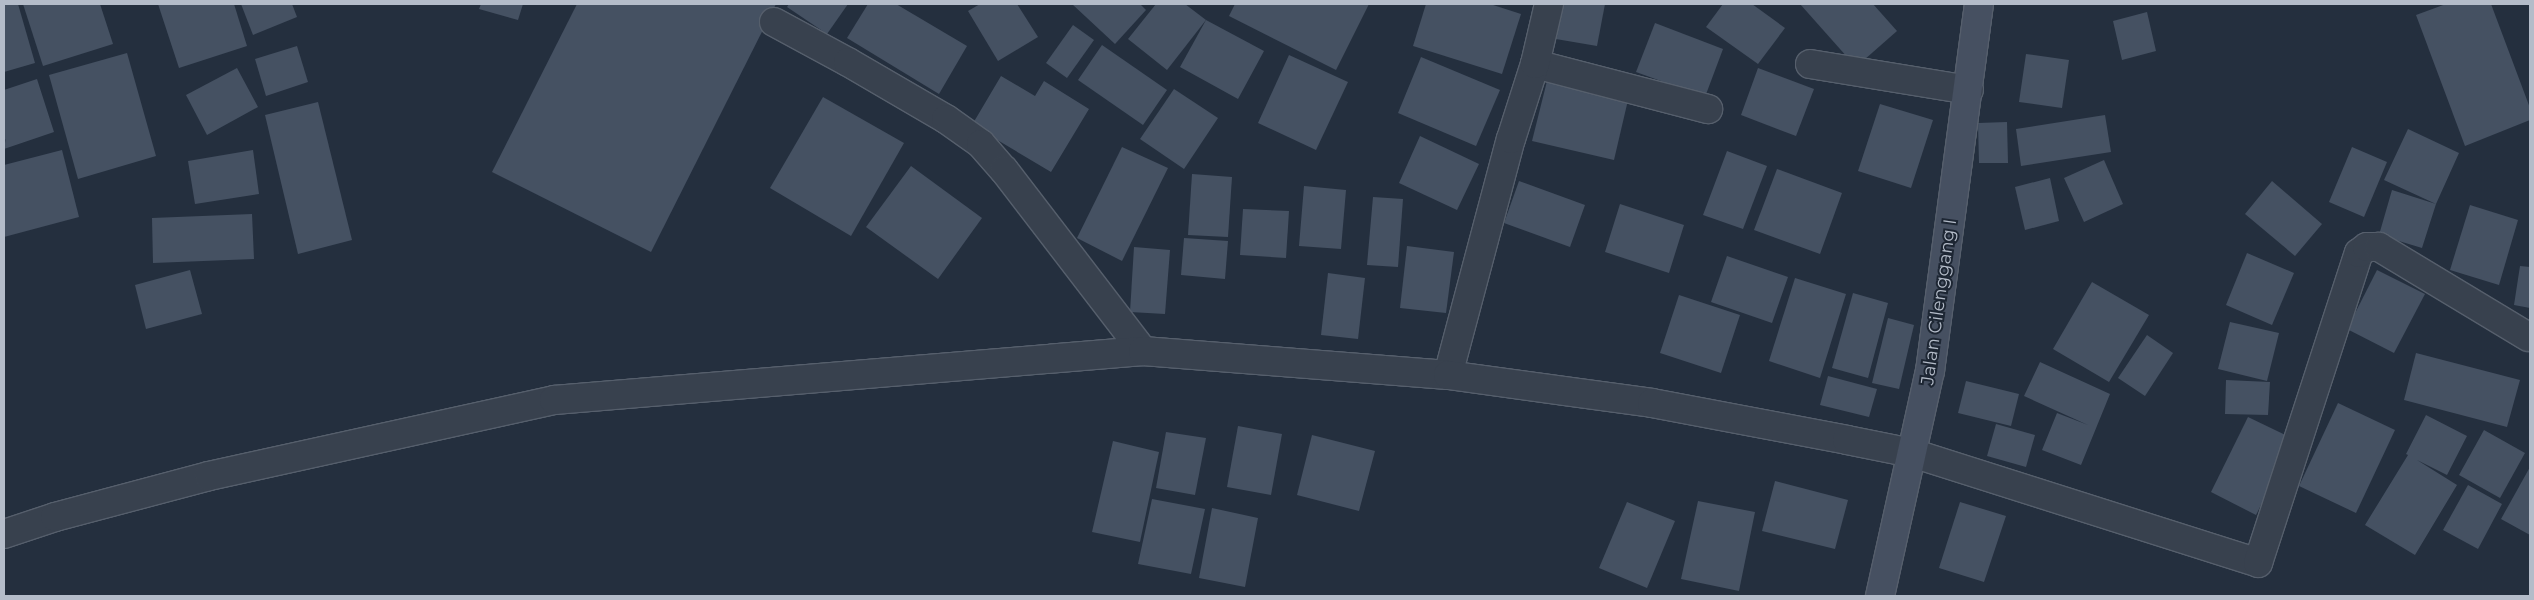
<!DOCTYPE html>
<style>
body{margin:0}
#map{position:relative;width:2534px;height:600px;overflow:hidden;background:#242f3e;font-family:Montserrat,sans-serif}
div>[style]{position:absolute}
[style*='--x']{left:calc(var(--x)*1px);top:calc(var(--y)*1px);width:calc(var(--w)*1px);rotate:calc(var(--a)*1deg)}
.building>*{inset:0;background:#455162}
.roads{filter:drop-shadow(1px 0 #565f6c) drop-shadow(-1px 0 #565f6c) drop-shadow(0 1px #565f6c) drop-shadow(0 -1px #565f6c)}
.street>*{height:28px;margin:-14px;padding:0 14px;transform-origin:14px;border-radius:14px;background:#38414e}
.secondary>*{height:28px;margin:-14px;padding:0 14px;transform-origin:14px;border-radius:14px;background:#465061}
span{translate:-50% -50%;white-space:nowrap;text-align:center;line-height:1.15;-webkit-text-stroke:4px #1d2633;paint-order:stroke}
.street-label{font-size:18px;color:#b4bcc9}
.frame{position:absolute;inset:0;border:5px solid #b4bcc9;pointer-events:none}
</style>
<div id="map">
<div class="building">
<i style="clip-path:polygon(4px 4px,18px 4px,35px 63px,4px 72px)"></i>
<i style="clip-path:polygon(23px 4px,100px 4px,113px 44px,43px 66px)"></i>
<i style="clip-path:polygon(158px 4px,234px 4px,247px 46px,179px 68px)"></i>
<i style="clip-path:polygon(241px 4px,292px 4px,297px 17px,253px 35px)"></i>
<i style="clip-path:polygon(481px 4px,523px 4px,518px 20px,479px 9px)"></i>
<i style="clip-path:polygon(577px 4px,776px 4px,651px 252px,492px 172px)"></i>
<i style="clip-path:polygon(789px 4px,848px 4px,827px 34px,787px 7px)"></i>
<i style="clip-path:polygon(868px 4px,896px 4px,967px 46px,939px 94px,847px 38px)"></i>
<i style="clip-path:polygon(980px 4px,1017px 4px,1038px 37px,998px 61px,968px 11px)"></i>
<i style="clip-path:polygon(1072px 4px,1140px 4px,1146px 10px,1115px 44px)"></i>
<i style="clip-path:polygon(1156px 4px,1185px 4px,1206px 20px,1167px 70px,1128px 39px)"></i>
<i style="clip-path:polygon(1235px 4px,1369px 4px,1336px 70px,1229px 16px)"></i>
<i style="clip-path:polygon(1426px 4px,1490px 4px,1521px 14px,1502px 74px,1413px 46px)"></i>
<i style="clip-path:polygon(1556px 4px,1605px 4px,1597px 46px,1550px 38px)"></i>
<i style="clip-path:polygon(1723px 4px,1752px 4px,1785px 28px,1758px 64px,1706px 27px)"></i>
<i style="clip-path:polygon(1800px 4px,1873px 4px,1897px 31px,1856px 67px)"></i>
<i style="clip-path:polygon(2446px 4px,2491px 4px,2530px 108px,2530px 120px,2465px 146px,2416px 15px)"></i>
<i style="clip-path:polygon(2147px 12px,2156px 51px,2122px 60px,2113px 21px)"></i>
<i style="clip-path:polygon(1206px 20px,1264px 51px,1238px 99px,1180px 67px)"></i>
<i style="clip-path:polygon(1655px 23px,1723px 49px,1705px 97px,1636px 72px)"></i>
<i style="clip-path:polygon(1073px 25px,1094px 40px,1067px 78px,1046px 63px)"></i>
<i style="clip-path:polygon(1102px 45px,1167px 90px,1143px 125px,1078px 80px)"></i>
<i style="clip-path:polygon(297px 46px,308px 82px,266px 96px,255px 59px)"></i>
<i style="clip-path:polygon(127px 53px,156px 156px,78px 179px,49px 75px)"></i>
<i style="clip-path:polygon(2026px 54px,2069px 60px,2062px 108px,2019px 102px)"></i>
<i style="clip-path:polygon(1289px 55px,1348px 82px,1316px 150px,1258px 123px)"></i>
<i style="clip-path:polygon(1421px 57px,1500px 90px,1476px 146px,1398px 113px)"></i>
<i style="clip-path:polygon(237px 68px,258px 107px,207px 135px,186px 95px)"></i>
<i style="clip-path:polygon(1758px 68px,1814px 89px,1796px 136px,1741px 115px)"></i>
<i style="clip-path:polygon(1001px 76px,1035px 96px,1044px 81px,1089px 109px,1051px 172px,972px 125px)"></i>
<i style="clip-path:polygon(37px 79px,54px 132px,4px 149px,4px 137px,6px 143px,4px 134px,4px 90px)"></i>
<i style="clip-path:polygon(1547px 81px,1628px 100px,1614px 160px,1532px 141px)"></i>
<i style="clip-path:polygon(1174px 89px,1218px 118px,1184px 169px,1140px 139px)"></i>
<i style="clip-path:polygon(823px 97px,904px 143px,851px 236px,770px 188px)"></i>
<i style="clip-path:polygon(318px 102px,352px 240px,298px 254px,265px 115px)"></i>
<i style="clip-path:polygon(1880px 104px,1933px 120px,1911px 188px,1858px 171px)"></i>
<i style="clip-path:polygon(2105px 115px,2111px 152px,2021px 166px,2016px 129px)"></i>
<i style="clip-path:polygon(2007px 122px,2008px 163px,1979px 163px,1978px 123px)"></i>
<i style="clip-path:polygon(2408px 129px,2459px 153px,2436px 204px,2422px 248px,2379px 235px,2392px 190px,2436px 204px,2384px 180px)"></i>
<i style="clip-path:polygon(1420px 136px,1479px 164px,1457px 210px,1399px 183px)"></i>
<i style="clip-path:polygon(1122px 147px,1168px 168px,1122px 261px,1077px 238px)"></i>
<i style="clip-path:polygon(2352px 147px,2387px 162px,2364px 217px,2329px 202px)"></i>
<i style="clip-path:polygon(62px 150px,79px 217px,4px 237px,4px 165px)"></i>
<i style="clip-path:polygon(253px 150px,259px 194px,195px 204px,188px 161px)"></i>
<i style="clip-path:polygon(1727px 151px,1767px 166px,1743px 229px,1703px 215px)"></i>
<i style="clip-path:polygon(2104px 160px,2123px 204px,2084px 222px,2064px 178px)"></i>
<i style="clip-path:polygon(911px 166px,982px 218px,938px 279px,866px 227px)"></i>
<i style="clip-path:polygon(1777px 169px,1842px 193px,1820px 254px,1754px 230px)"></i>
<i style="clip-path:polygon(1192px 174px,1232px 177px,1228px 237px,1188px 235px)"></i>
<i style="clip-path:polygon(2050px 178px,2059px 221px,2025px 230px,2015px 187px)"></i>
<i style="clip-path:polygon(1519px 181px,1585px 205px,1570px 247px,1504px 223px)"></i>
<i style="clip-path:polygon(2272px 181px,2322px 224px,2295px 256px,2245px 214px)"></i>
<i style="clip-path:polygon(1304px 186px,1346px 190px,1341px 249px,1299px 246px)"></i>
<i style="clip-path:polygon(1373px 197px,1403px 199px,1398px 267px,1367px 265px)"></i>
<i style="clip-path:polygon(1620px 204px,1684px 225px,1669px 273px,1605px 252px)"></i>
<i style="clip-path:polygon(2470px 205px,2518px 220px,2499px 285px,2450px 270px)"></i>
<i style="clip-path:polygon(1243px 209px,1289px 211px,1286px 258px,1240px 255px)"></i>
<i style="clip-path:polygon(252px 214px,254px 259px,153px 263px,152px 218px)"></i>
<i style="clip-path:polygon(1184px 238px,1228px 241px,1225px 279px,1181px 275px)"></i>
<i style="clip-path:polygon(1407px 246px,1454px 252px,1446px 313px,1400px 308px)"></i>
<i style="clip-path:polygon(1134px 247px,1170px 250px,1165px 314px,1130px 312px)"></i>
<i style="clip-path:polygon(2247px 253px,2294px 273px,2272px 325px,2226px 305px)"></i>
<i style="clip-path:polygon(1727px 256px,1788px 277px,1772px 323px,1711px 302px)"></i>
<i style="clip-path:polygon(2520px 266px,2530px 267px,2530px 308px,2514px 305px)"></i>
<i style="clip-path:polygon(190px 270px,202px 314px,146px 329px,135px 285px)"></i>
<i style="clip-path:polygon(2377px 270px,2425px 294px,2394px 353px,2347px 329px)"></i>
<i style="clip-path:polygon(1328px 273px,1365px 278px,1358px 339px,1321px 335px)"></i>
<i style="clip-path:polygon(1795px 278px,1846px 294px,1820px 378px,1769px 361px)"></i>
<i style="clip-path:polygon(2092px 282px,2149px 315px,2109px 382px,2053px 349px)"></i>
<i style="clip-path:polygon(1853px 293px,1888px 303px,1868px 378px,1832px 368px)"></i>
<i style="clip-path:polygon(1679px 295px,1740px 315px,1721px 373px,1660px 353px)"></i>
<i style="clip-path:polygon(1888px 318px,1914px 325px,1899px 389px,1872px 383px)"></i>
<i style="clip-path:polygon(2230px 322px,2279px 333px,2267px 381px,2218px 369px)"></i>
<i style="clip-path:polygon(2147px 335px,2173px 353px,2145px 396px,2118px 378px)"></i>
<i style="clip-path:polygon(2416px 353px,2520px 380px,2507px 427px,2404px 400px)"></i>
<i style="clip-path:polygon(2040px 362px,2110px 394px,2081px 465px,2042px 450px,2057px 413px,2088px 425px,2024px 396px)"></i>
<i style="clip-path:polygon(1828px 376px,1877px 389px,1869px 417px,1820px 405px)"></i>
<i style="clip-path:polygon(2226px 380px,2270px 382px,2268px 415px,2225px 414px)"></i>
<i style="clip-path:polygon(1966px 381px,2019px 394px,2011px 426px,1958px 413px)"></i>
<i style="clip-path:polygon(2338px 403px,2395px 430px,2356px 513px,2299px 486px)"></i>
<i style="clip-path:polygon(2426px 415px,2467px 436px,2447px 475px,2417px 460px,2457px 485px,2415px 555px,2365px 525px,2408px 455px,2406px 454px)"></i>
<i style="clip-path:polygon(2248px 417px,2294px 439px,2256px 515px,2211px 492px)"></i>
<i style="clip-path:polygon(1996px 424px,2035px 435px,2026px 467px,1987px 456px)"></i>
<i style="clip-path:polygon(1238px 426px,1282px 434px,1271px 495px,1227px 487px)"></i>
<i style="clip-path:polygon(2484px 430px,2525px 453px,2500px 498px,2459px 475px)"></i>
<i style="clip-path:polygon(1166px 432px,1206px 438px,1195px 495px,1156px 488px)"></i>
<i style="clip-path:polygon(1312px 435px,1375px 451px,1359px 511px,1297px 495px)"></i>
<i style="clip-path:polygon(1113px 441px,1159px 452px,1140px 542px,1092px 532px)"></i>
<i style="clip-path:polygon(2530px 467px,2530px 535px,2501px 519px)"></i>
<i style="clip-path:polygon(1775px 481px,1848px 500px,1835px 549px,1762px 531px)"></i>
<i style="clip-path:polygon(2468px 485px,2502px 504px,2478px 549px,2443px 530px)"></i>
<i style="clip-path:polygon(1152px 499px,1205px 509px,1191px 574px,1138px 564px)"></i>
<i style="clip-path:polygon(1698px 501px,1755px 512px,1739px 591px,1681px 579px)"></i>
<i style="clip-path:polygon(1627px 502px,1675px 521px,1647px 588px,1599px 568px)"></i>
<i style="clip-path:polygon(1960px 502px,2006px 516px,1984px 582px,1939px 568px)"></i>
<i style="clip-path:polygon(1212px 508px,1258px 518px,1245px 587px,1199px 578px)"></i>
</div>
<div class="roads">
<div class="street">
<i style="--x:774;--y:22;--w:84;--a:28.4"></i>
<i style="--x:848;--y:62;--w:113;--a:30.2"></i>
<i style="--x:946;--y:119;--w:43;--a:35.5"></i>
<i style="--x:981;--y:144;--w:35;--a:49"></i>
<i style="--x:1004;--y:170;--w:228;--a:52.5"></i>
<i style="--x:1535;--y:64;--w:179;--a:14.6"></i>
<i style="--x:1810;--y:64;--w:161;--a:9.3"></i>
<i style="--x:1448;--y:375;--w:244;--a:-75.1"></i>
<i style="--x:1511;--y:139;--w:79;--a:-72.3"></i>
<i style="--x:1535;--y:64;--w:62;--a:-76.9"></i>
<i style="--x:4;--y:534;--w:54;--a:-18.4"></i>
<i style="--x:55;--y:517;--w:159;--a:-14.9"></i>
<i style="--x:209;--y:476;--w:353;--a:-12.4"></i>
<i style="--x:554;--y:400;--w:591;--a:-4.76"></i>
<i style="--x:1143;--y:351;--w:306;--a:4.5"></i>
<i style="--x:1448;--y:375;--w:206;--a:7.8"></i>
<i style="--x:1652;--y:403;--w:198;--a:10.7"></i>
<i style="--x:1847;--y:440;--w:66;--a:11.3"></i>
<i style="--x:1912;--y:453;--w:363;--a:17.6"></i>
<i style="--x:2258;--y:563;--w:326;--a:-72"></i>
<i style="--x:2359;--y:253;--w:10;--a:-37"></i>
<i style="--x:2367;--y:247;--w:12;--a:0"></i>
<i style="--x:2379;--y:247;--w:174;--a:31.1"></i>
</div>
<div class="secondary">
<i style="--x:1880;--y:596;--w:230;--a:-77.5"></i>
<i style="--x:1930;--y:371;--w:370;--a:-82.4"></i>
</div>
</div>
<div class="street-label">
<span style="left:1939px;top:302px;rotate:-82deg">Jalan Cilenggang I</span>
</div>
<div class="frame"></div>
</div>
